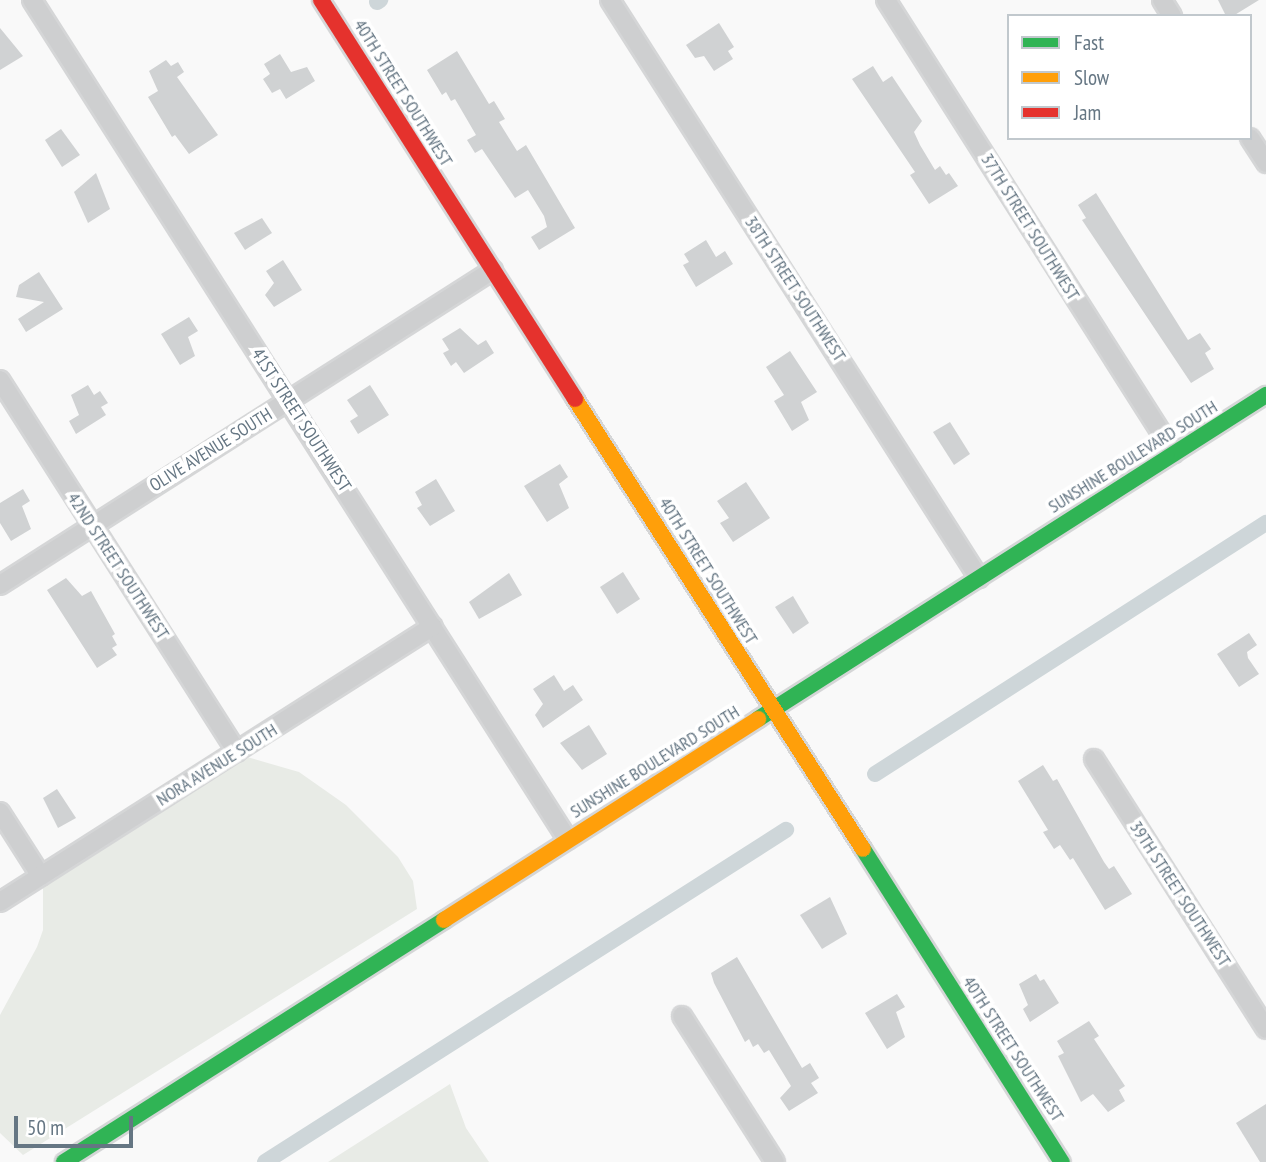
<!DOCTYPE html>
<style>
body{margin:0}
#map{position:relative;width:1266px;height:1162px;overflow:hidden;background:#f9f9f9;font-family:"PT Sans Narrow",sans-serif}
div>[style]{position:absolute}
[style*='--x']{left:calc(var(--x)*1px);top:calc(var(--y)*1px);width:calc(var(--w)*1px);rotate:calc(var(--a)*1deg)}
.green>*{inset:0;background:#e8ebe6}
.canal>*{height:16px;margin:-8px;padding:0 8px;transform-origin:8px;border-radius:8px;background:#ced6d9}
.building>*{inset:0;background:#d0d2d3}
.roads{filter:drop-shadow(2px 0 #d5d6d7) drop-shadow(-2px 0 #d5d6d7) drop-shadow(0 2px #d5d6d7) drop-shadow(0 -2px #d5d6d7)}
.street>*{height:18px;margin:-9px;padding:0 9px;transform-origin:9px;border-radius:9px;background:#cecfd0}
.fast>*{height:16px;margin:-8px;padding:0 8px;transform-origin:8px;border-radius:8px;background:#30b455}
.slow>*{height:16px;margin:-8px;padding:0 8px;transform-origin:8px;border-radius:8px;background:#ff9f0a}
.jam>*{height:16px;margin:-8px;padding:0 8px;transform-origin:8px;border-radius:8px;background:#e5322d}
span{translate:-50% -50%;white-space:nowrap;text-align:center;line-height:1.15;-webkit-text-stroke:7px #fff;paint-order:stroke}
.street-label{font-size:18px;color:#657683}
.legend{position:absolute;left:1007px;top:14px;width:245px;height:126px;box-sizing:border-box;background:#fff;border:2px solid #c1c8cd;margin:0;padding:9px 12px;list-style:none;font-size:21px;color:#657683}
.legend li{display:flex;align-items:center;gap:14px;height:35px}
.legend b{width:35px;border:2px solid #c1c8cd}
.scale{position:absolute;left:14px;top:1116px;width:119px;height:32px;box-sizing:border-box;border:4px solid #657683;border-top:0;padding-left:9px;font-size:21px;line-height:24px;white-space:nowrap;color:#657683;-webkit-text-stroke:5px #fff;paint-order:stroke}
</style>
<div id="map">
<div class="green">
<i style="clip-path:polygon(240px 755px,299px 772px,346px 805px,398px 857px,413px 881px,417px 909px,23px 1155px,0 1133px,0 1015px,37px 947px,43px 930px,43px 885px)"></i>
<i style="clip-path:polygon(450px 1084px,466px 1128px,489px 1162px,328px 1162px)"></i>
</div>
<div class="canal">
<i style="--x:377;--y:2;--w:4;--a:-34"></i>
<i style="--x:875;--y:774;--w:465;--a:-32.7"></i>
<i style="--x:265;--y:1162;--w:618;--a:-32.51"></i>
</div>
<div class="building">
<i style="clip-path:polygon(1218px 0,1259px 0,1233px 16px,1226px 16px)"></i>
<i style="clip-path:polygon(719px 23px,734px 47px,728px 51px,733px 59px,714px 71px,704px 56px,695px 58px,686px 45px)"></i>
<i style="clip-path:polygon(0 28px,23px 56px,0 70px)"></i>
<i style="clip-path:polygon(457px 51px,489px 104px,494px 101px,505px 119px,499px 122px,517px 151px,526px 145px,575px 228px,539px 250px,531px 237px,547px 227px,544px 216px,528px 190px,515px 198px,482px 149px,475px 153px,467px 140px,476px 135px,455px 99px,451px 101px,446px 92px,442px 95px,427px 70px)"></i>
<i style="clip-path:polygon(280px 54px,291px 72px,307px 67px,315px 81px,286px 99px,280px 89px,272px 93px,263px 79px,270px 74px,264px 64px)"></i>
<i style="clip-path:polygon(166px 60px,171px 66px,178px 62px,184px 72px,177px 77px,218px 135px,189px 154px,175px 135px,172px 137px,148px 97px,158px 91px,149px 71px)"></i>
<i style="clip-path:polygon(873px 66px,883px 82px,892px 76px,922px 121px,914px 132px,920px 145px,935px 170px,940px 166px,946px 175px,949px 173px,958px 186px,929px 204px,910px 175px,915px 172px,852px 79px)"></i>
<i style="clip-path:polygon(61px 129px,80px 155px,62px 167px,45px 140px)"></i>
<i style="clip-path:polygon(96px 173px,110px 209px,88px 223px,74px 192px)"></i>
<i style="clip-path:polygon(1096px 193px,1188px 340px,1200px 333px,1211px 349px,1205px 353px,1214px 369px,1191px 383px,1082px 220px,1086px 218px,1078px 205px)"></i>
<i style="clip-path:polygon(262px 218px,272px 233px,245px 250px,234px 233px)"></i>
<i style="clip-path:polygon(706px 240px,716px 257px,725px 251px,733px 264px,696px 287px,683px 265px,689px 262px,684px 254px)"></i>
<i style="clip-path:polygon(283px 260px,302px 290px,274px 307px,265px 295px,274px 283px,266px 271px)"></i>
<i style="clip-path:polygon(39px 272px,63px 309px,26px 332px,18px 319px,44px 302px,16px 297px,19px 285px)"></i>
<i style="clip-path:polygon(189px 317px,198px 331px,188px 337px,195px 356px,180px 365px,161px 334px)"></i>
<i style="clip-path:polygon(460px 328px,478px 345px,486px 340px,494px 353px,464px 373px,456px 362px,451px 366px,443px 353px,449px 350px,442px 339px)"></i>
<i style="clip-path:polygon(790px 351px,817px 392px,801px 402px,809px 420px,792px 431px,774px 401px,784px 395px,766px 367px)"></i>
<i style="clip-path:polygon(88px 385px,94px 395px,100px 391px,108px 403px,101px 407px,106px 415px,76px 434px,69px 421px,79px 415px,71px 395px)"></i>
<i style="clip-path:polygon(370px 385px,389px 415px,358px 434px,350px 421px,358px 416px,347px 400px)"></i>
<i style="clip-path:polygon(950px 422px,970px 454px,954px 465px,933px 432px)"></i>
<i style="clip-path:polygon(560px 464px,568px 477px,559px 484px,569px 508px,547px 522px,524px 486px)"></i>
<i style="clip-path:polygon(436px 479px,455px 511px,430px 526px,417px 508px,422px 505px,415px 492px)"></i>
<i style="clip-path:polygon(746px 482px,770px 518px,733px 542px,720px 523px,729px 518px,717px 501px)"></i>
<i style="clip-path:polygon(23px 489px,30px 501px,22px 506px,31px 529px,11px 541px,0 523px,0 503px)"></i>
<i style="clip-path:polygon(623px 572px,640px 599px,617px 614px,600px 587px)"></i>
<i style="clip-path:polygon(509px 573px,522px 595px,479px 619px,469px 602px)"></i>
<i style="clip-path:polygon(66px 578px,82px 596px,91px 591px,115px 634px,112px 636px,117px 645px,112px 648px,117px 655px,97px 668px,47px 590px)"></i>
<i style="clip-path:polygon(793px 596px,809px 623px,793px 634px,775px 607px)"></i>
<i style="clip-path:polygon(1249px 633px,1257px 645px,1247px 652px,1248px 658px,1259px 674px,1239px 687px,1217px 654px)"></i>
<i style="clip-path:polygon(554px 675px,564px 691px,573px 685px,583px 700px,543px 728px,535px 715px,543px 704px,533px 689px)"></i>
<i style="clip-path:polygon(589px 725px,607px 754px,582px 770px,560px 743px)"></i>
<i style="clip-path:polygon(1043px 765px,1053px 781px,1057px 779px,1104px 862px,1109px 869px,1114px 866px,1132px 894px,1105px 910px,1073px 858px,1070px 860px,1060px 845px,1054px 849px,1043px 832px,1048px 830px,1018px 781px)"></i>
<i style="clip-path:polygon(57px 789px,76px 818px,58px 828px,43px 798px)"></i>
<i style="clip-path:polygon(830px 897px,847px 934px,822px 949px,800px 915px)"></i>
<i style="clip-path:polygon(737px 957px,802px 1068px,810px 1063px,819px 1078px,811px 1083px,818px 1093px,789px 1111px,780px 1098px,791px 1086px,769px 1050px,764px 1053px,758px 1044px,753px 1047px,749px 1039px,745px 1042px,714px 983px,711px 973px)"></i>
<i style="clip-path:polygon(1036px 974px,1040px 981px,1044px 979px,1059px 1003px,1030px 1022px,1023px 1009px,1028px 1005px,1019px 984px)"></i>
<i style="clip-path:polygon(897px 994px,905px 1007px,896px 1012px,905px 1037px,887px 1049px,865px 1013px)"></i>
<i style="clip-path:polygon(1089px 1021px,1099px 1036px,1094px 1039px,1125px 1086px,1119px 1090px,1125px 1101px,1108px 1112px,1093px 1094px,1081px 1102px,1058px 1056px,1064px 1053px,1057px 1041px)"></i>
<i style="clip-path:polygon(1266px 1104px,1266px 1162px,1260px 1162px,1236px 1123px)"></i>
</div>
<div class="roads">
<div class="street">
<i style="--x:32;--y:0;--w:996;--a:57.46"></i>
<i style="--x:610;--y:0;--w:686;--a:57.45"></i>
<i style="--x:886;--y:0;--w:537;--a:57.55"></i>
<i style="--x:1162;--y:0;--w:19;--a:58"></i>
<i style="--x:1250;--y:138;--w:30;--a:57"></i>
<i style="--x:0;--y:380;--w:441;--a:57.5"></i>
<i style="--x:0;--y:585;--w:585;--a:-32.58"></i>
<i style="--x:1094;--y:759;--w:320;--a:57.5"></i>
<i style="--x:0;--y:812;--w:76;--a:57.4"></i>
<i style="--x:0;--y:902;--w:513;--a:-32.51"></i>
<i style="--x:682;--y:1016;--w:173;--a:57.5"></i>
</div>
<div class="fast">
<i style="--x:758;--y:719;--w:603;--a:-32.53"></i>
<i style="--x:863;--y:849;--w:371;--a:57.6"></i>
<i style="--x:64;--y:1162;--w:451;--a:-32.5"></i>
</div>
<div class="slow">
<i style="--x:575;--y:399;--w:534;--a:57.38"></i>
<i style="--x:444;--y:920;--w:373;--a:-32.6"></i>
</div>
<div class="jam">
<i style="--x:321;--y:0;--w:473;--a:57.5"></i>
</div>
</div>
<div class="street-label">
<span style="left:403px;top:93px;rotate:58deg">40TH STREET SOUTHWEST</span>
<span style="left:1030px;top:227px;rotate:58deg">37TH STREET SOUTHWEST</span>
<span style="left:795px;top:289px;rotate:57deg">38TH STREET SOUTHWEST</span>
<span style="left:301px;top:420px;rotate:57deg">41ST STREET SOUTHWEST</span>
<span style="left:211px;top:450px;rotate:-32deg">OLIVE AVENUE SOUTH</span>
<span style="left:1133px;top:457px;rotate:-32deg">SUNSHINE BOULEVARD SOUTH</span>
<span style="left:118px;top:566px;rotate:57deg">42ND STREET SOUTHWEST</span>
<span style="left:708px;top:571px;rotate:58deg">40TH STREET SOUTHWEST</span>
<span style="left:655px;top:762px;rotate:-32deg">SUNSHINE BOULEVARD SOUTH</span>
<span style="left:217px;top:765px;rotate:-32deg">NORA AVENUE SOUTH</span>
<span style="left:1180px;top:894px;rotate:57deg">39TH STREET SOUTHWEST</span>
<span style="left:1013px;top:1049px;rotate:57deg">40TH STREET SOUTHWEST</span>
</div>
<ul class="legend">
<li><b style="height:9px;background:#30b455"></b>Fast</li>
<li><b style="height:9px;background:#ff9f0a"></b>Slow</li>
<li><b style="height:9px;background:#e5322d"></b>Jam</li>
</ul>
<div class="scale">50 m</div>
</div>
